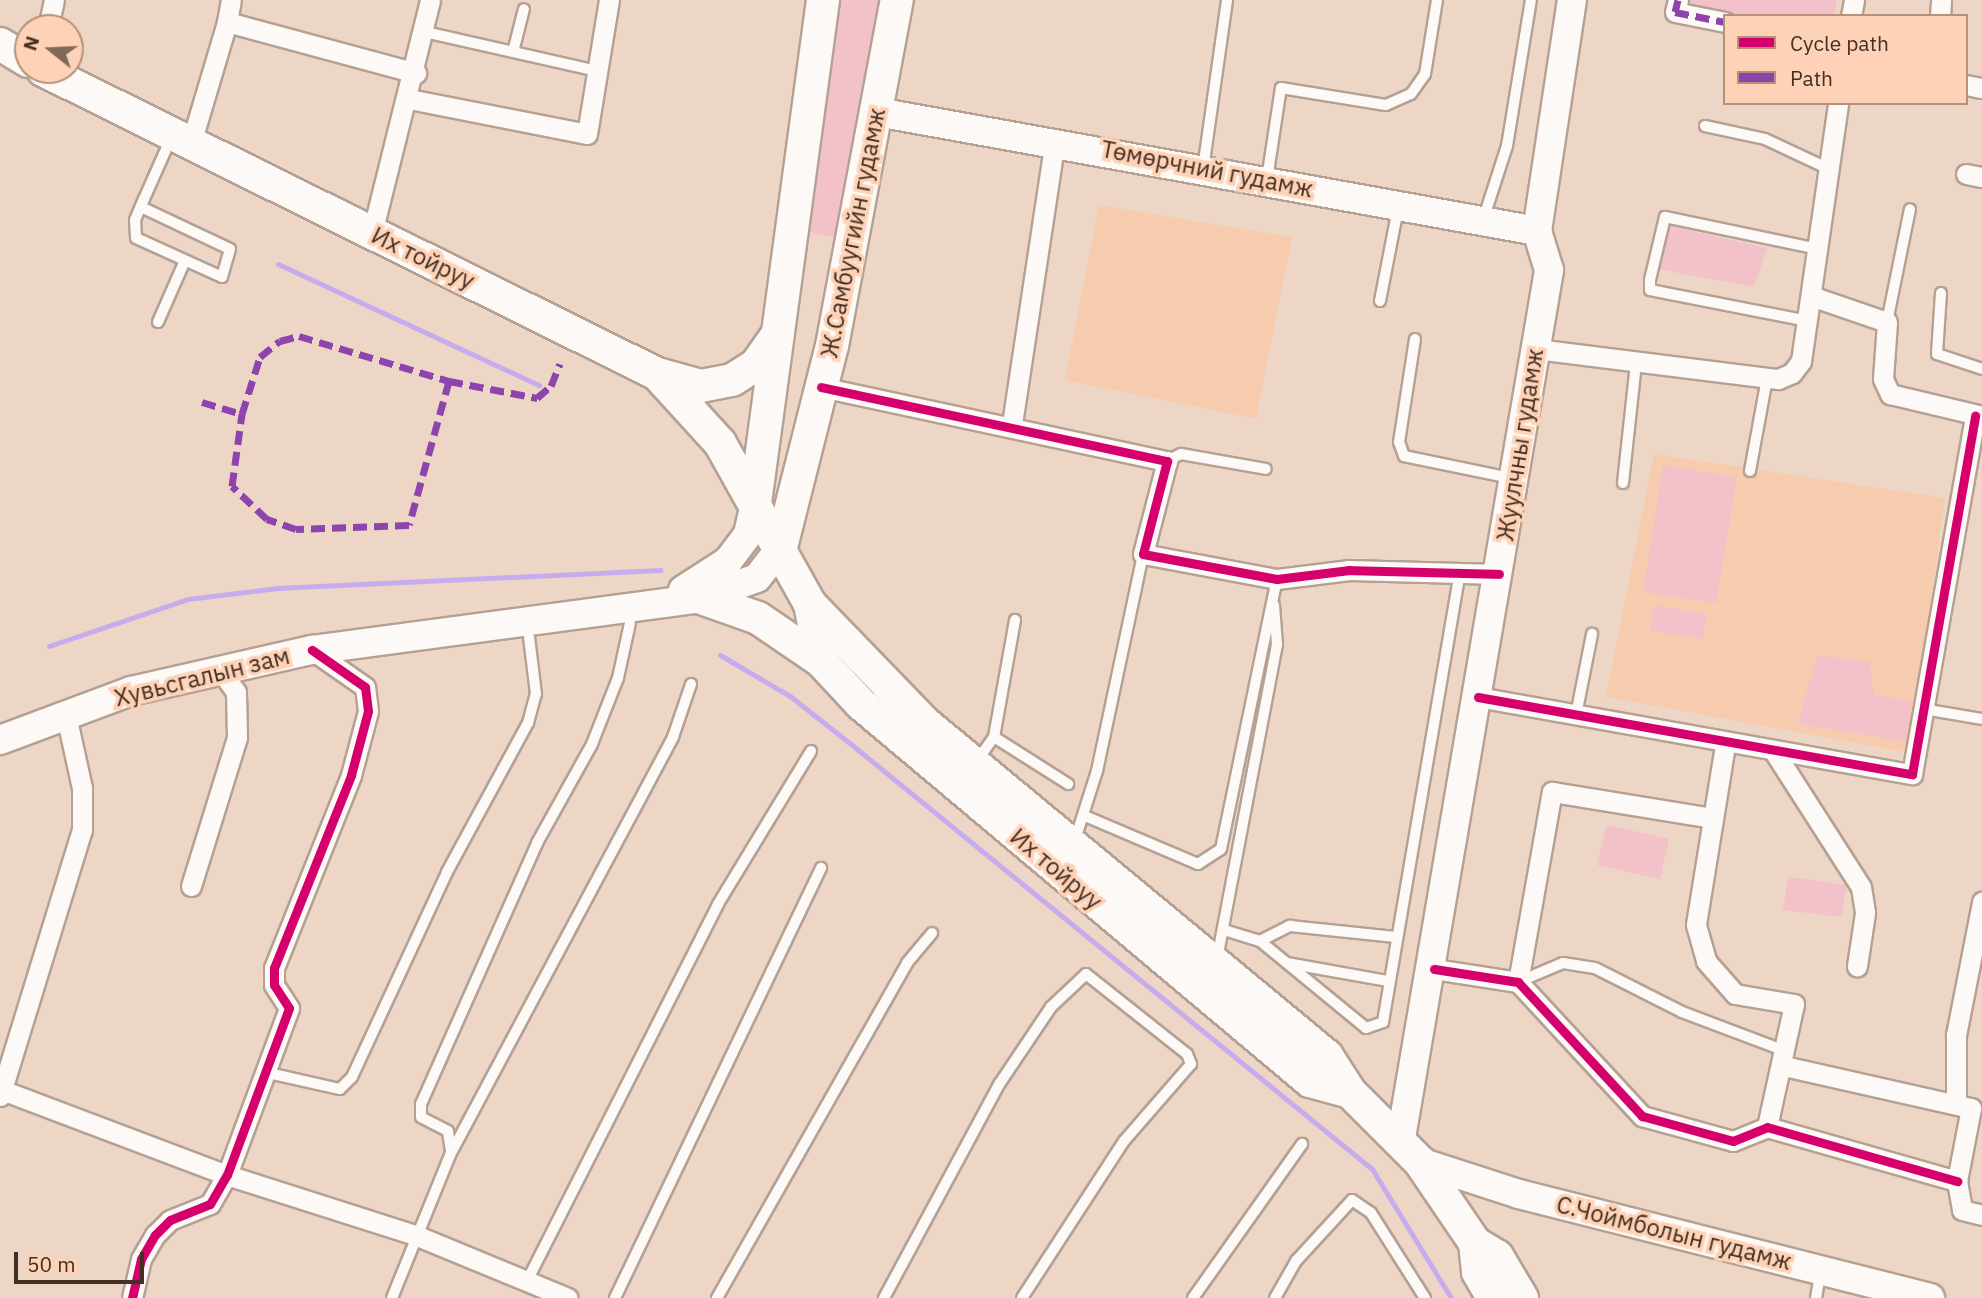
<!DOCTYPE html>
<meta charset="utf-8">
<style>
body{margin:0}
#map{position:relative;width:1982px;height:1298px;overflow:hidden;background:#eed6c6;font-family:"IBM Plex Sans",sans-serif}
div>[style]{position:absolute}
[style*='--x']{left:calc(var(--x)*1px);top:calc(var(--y)*1px);width:calc(var(--w)*1px);rotate:calc(var(--a)*1deg)}
.built>*{inset:0;background:#f7cbae}
.green>*{inset:0;background:#f2c1c9}
.stream>*{height:5px;margin:-2.5px;padding:0 2.5px;transform-origin:2.5px;border-radius:2.5px;background:#c5aded}
.roads{filter:drop-shadow(2px 0 #b5a193) drop-shadow(-2px 0 #b5a193) drop-shadow(0 2px #b5a193) drop-shadow(0 -2px #b5a193)}
.service>*{height:10px;margin:-5px;padding:0 5px;transform-origin:5px;border-radius:5px;background:#fcf9f6}
.minor>*{height:19px;margin:-9.5px;padding:0 9.5px;transform-origin:9.5px;border-radius:9.5px;background:#fcf9f6}
.secondary>*{height:28px;margin:-14px;padding:0 14px;transform-origin:14px;border-radius:14px;background:#fcf9f6}
.primary>*{height:32px;margin:-16px;padding:0 16px;transform-origin:16px;border-radius:16px;background:#fcf9f6}
.quiet>*{height:7px;margin-top:-3.5px;transform-origin:0;background:repeating-linear-gradient(90deg,#8e44ad 0 14px,transparent 0 21px)}
.cycleway>*{height:9px;margin:-4.5px;padding:0 4.5px;transform-origin:4.5px;border-radius:4.5px;background:#d6006c}
span{translate:-50% -50%;white-space:nowrap;text-align:center;line-height:1.15;-webkit-text-stroke:7px #fed2b6;paint-order:stroke}
.street-label{font-size:24px;color:#442f22}
.legend{position:absolute;left:1723px;top:14px;width:245px;height:91px;box-sizing:border-box;background:#fed2b6;border:2px solid #b4917b;margin:0;padding:9px 12px;list-style:none;font-size:21px;color:#442f22}
.legend li{display:flex;align-items:center;gap:14px;height:35px}
.legend b{width:35px;border:2px solid #b4917b}
.north{position:absolute;left:14px;top:14px;width:70px;height:70px;box-sizing:border-box;background:#fed2b6;border:2px solid #b4917b;border-radius:50%;rotate:288deg;font-size:19px;font-weight:700;line-height:28px;text-align:center;color:#442f22}
.north::after{content:'';display:block;margin:auto;width:24px;height:32px;background:#80695b;clip-path:polygon(50% 0,100% 100%,50% 72%,0 100%)}
.scale{position:absolute;left:14px;top:1252px;width:130px;height:32px;box-sizing:border-box;border:4px solid #442f22;border-top:0;padding-left:9px;font-size:21px;line-height:24px;white-space:nowrap;color:#442f22;-webkit-text-stroke:5px #fed2b6;paint-order:stroke}
</style>
<div id="map">
<div class="built">
<i style="clip-path:polygon(1099px 205px,1292px 237px,1256px 419px,1065px 380px)"></i>
<i style="clip-path:polygon(1654px 454px,1945px 498px,1910px 753px,1606px 697px)"></i>
</div>
<div class="green">
<i style="clip-path:polygon(836px 0,884px 0,840px 238px,805px 232px)"></i>
<i style="clip-path:polygon(1686px 0,1837px 0,1834px 16px,1739px 16px,1685px 6px)"></i>
<i style="clip-path:polygon(1665px 225px,1767px 248px,1754px 287px,1657px 269px)"></i>
<i style="clip-path:polygon(1663px 465px,1737px 477px,1716px 603px,1643px 592px)"></i>
<i style="clip-path:polygon(1653px 605px,1707px 614px,1703px 639px,1650px 631px)"></i>
<i style="clip-path:polygon(1817px 655px,1870px 662px,1874px 695px,1911px 701px,1905px 741px,1798px 724px)"></i>
<i style="clip-path:polygon(1607px 825px,1669px 839px,1660px 879px,1597px 865px)"></i>
<i style="clip-path:polygon(1788px 877px,1847px 885px,1841px 917px,1783px 910px)"></i>
</div>
<div class="stream">
<i style="--x:278;--y:264;--w:288;--a:24.9"></i>
<i style="--x:49;--y:646;--w:147;--a:-18.7"></i>
<i style="--x:188;--y:599;--w:90;--a:-7"></i>
<i style="--x:277;--y:588;--w:384;--a:-2.7"></i>
<i style="--x:720;--y:655;--w:81;--a:30.4"></i>
<i style="--x:790;--y:696;--w:85;--a:38.3"></i>
<i style="--x:857;--y:749;--w:665;--a:39.2"></i>
<i style="--x:1372;--y:1169;--w:151;--a:58.5"></i>
</div>
<div class="roads">
<div class="service">
<i style="--x:425;--y:32;--w:176;--a:12.8"></i>
<i style="--x:513;--y:52;--w:44;--a:-75.7"></i>
<i style="--x:1705;--y:126;--w:61;--a:12.2"></i>
<i style="--x:1765;--y:139;--w:71;--a:25.1"></i>
<i style="--x:1203;--y:169;--w:171;--a:-81.9"></i>
<i style="--x:1267;--y:179;--w:92;--a:-81.3"></i>
<i style="--x:1281;--y:88;--w:106;--a:9.2"></i>
<i style="--x:1386;--y:105;--w:27;--a:-24"></i>
<i style="--x:1411;--y:94;--w:24;--a:-55"></i>
<i style="--x:1425;--y:74;--w:75;--a:-80.8"></i>
<i style="--x:141;--y:207;--w:98;--a:25.3"></i>
<i style="--x:230;--y:249;--w:29;--a:106"></i>
<i style="--x:222;--y:277;--w:94;--a:-155.6"></i>
<i style="--x:136;--y:238;--w:18;--a:-93"></i>
<i style="--x:135;--y:220;--w:23;--a:-67"></i>
<i style="--x:144;--y:199;--w:67;--a:-66.1"></i>
<i style="--x:1484;--y:217;--w:75;--a:-72.1"></i>
<i style="--x:1507;--y:146;--w:148;--a:-80.7"></i>
<i style="--x:1941;--y:293;--w:61;--a:93.8"></i>
<i style="--x:1937;--y:354;--w:47;--a:18.4"></i>
<i style="--x:1380;--y:301;--w:95;--a:-79"></i>
<i style="--x:1808;--y:321;--w:161;--a:-168.9"></i>
<i style="--x:1650;--y:290;--w:10;--a:-90"></i>
<i style="--x:1650;--y:280;--w:65;--a:-76.6"></i>
<i style="--x:1665;--y:217;--w:156;--a:11.8"></i>
<i style="--x:158;--y:322;--w:62;--a:-66.3"></i>
<i style="--x:1887;--y:322;--w:115;--a:-78.5"></i>
<i style="--x:1415;--y:339;--w:104;--a:98.8"></i>
<i style="--x:1399;--y:442;--w:15;--a:70"></i>
<i style="--x:1404;--y:456;--w:108;--a:11.7"></i>
<i style="--x:1167;--y:461;--w:16;--a:-27"></i>
<i style="--x:1181;--y:454;--w:86;--a:10"></i>
<i style="--x:1750;--y:471;--w:95;--a:-79.6"></i>
<i style="--x:1623;--y:483;--w:120;--a:-83.8"></i>
<i style="--x:1923;--y:709;--w:60;--a:9.6"></i>
<i style="--x:1576;--y:715;--w:83;--a:-78.8"></i>
<i style="--x:994;--y:737;--w:88;--a:32.4"></i>
<i style="--x:977;--y:761;--w:29;--a:-55"></i>
<i style="--x:994;--y:737;--w:119;--a:-79.8"></i>
<i style="--x:1085;--y:816;--w:123;--a:23"></i>
<i style="--x:1198;--y:864;--w:27;--a:-33"></i>
<i style="--x:1221;--y:849;--w:276;--a:-78.3"></i>
<i style="--x:1074;--y:843;--w:76;--a:-72.3"></i>
<i style="--x:1097;--y:771;--w:222;--a:-78"></i>
<i style="--x:1224;--y:930;--w:38;--a:17"></i>
<i style="--x:1260;--y:941;--w:34;--a:-27"></i>
<i style="--x:1290;--y:926;--w:106;--a:6"></i>
<i style="--x:1260;--y:941;--w:137;--a:39.4"></i>
<i style="--x:1366;--y:1028;--w:18;--a:-19"></i>
<i style="--x:1383;--y:1022;--w:456;--a:-80.3"></i>
<i style="--x:1217;--y:959;--w:320;--a:-79.2"></i>
<i style="--x:1277;--y:645;--w:40;--a:-94.3"></i>
<i style="--x:1287;--y:963;--w:103;--a:10.1"></i>
<i style="--x:1518;--y:982;--w:49;--a:-22.9"></i>
<i style="--x:1563;--y:963;--w:32;--a:9"></i>
<i style="--x:1595;--y:968;--w:97;--a:26.8"></i>
<i style="--x:1682;--y:1012;--w:110;--a:20.7"></i>
<i style="--x:264;--y:1072;--w:78;--a:12.6"></i>
<i style="--x:340;--y:1089;--w:17;--a:-45"></i>
<i style="--x:352;--y:1077;--w:226;--a:-65.1"></i>
<i style="--x:447;--y:872;--w:170;--a:-61.5"></i>
<i style="--x:528;--y:723;--w:30;--a:-75"></i>
<i style="--x:536;--y:694;--w:57;--a:-97"></i>
<i style="--x:451;--y:1151;--w:20;--a:-99"></i>
<i style="--x:448;--y:1131;--w:30;--a:-153"></i>
<i style="--x:421;--y:1117;--w:13;--a:-90"></i>
<i style="--x:421;--y:1104;--w:286;--a:-66"></i>
<i style="--x:537;--y:843;--w:113;--a:-60.9"></i>
<i style="--x:592;--y:744;--w:71;--a:-68.5"></i>
<i style="--x:618;--y:678;--w:56;--a:-77.7"></i>
<i style="--x:527;--y:1281;--w:423;--a:-63.1"></i>
<i style="--x:718;--y:904;--w:179;--a:-58.7"></i>
<i style="--x:392;--y:1298;--w:154;--a:-67.9"></i>
<i style="--x:450;--y:1155;--w:474;--a:-61.9"></i>
<i style="--x:673;--y:737;--w:56;--a:-71.2"></i>
<i style="--x:615;--y:1298;--w:477;--a:-64.4"></i>
<i style="--x:717;--y:1298;--w:385;--a:-60.4"></i>
<i style="--x:907;--y:963;--w:39;--a:-50"></i>
<i style="--x:884;--y:1298;--w:244;--a:-61.7"></i>
<i style="--x:1000;--y:1083;--w:92;--a:-56.1"></i>
<i style="--x:1051;--y:1007;--w:48;--a:-43.3"></i>
<i style="--x:1086;--y:974;--w:129;--a:38.4"></i>
<i style="--x:1187;--y:1054;--w:11;--a:68"></i>
<i style="--x:1191;--y:1064;--w:102;--a:131"></i>
<i style="--x:1124;--y:1141;--w:187;--a:123"></i>
<i style="--x:1193;--y:1298;--w:189;--a:-54.7"></i>
<i style="--x:1275;--y:1298;--w:43;--a:-60.4"></i>
<i style="--x:1296;--y:1261;--w:83;--a:-47.4"></i>
<i style="--x:1352;--y:1200;--w:23;--a:34"></i>
<i style="--x:1371;--y:1213;--w:101;--a:57.6"></i>
<i style="--x:1816;--y:1298;--w:27;--a:-80"></i>
</div>
<div class="minor">
<i style="--x:1678;--y:0;--w:12;--a:104"></i>
<i style="--x:1675;--y:12;--w:51;--a:11.3"></i>
<i style="--x:1851;--y:16;--w:16;--a:-79"></i>
<i style="--x:1940;--y:16;--w:16;--a:-86"></i>
<i style="--x:227;--y:22;--w:22;--a:-80"></i>
<i style="--x:48;--y:28;--w:29;--a:-78"></i>
<i style="--x:1966;--y:85;--w:16;--a:11"></i>
<i style="--x:409;--y:99;--w:181;--a:11.1"></i>
<i style="--x:587;--y:134;--w:136;--a:-80.7"></i>
<i style="--x:191;--y:143;--w:126;--a:-73.4"></i>
<i style="--x:227;--y:22;--w:196;--a:15.1"></i>
<i style="--x:1966;--y:174;--w:16;--a:11"></i>
<i style="--x:372;--y:233;--w:240;--a:-76"></i>
<i style="--x:1811;--y:296;--w:80;--a:18.9"></i>
<i style="--x:1887;--y:322;--w:57;--a:94"></i>
<i style="--x:1883;--y:379;--w:17;--a:65"></i>
<i style="--x:1890;--y:394;--w:95;--a:13.4"></i>
<i style="--x:1536;--y:349;--w:244;--a:7.1"></i>
<i style="--x:1778;--y:379;--w:15;--a:-23"></i>
<i style="--x:1792;--y:373;--w:15;--a:-53"></i>
<i style="--x:1801;--y:361;--w:261;--a:-81.8"></i>
<i style="--x:821;--y:387;--w:354;--a:12.1"></i>
<i style="--x:1167;--y:461;--w:96;--a:104.5"></i>
<i style="--x:1143;--y:554;--w:136;--a:10.6"></i>
<i style="--x:1277;--y:579;--w:73;--a:-7.1"></i>
<i style="--x:1349;--y:570;--w:150;--a:1.5"></i>
<i style="--x:1012;--y:424;--w:287;--a:-81.4"></i>
<i style="--x:1478;--y:697;--w:441;--a:10.1"></i>
<i style="--x:1912;--y:774;--w:364;--a:-80"></i>
<i style="--x:1725;--y:745;--w:182;--a:99.2"></i>
<i style="--x:1696;--y:925;--w:37;--a:74"></i>
<i style="--x:1706;--y:961;--w:44;--a:48.7"></i>
<i style="--x:1735;--y:994;--w:60;--a:9.6"></i>
<i style="--x:1794;--y:1004;--w:126;--a:102.4"></i>
<i style="--x:1775;--y:753;--w:159;--a:57.3"></i>
<i style="--x:1861;--y:887;--w:26;--a:81"></i>
<i style="--x:1865;--y:913;--w:54;--a:98.6"></i>
<i style="--x:191;--y:886;--w:156;--a:-72.8"></i>
<i style="--x:237;--y:737;--w:45;--a:-91.3"></i>
<i style="--x:236;--y:692;--w:29;--a:-126"></i>
<i style="--x:1434;--y:969;--w:85;--a:8.8"></i>
<i style="--x:1518;--y:982;--w:183;--a:47.2"></i>
<i style="--x:1642;--y:1116;--w:94;--a:15.4"></i>
<i style="--x:1733;--y:1141;--w:37;--a:-22"></i>
<i style="--x:1767;--y:1127;--w:198;--a:15.9"></i>
<i style="--x:1518;--y:982;--w:193;--a:-79.9"></i>
<i style="--x:1552;--y:792;--w:163;--a:9.2"></i>
<i style="--x:1784;--y:1066;--w:192;--a:12.7"></i>
<i style="--x:1971;--y:1108;--w:74;--a:100.9"></i>
<i style="--x:1957;--y:1181;--w:29;--a:80"></i>
<i style="--x:1962;--y:1210;--w:21;--a:14"></i>
<i style="--x:2;--y:1090;--w:241;--a:20.7"></i>
<i style="--x:227;--y:1175;--w:197;--a:17.7"></i>
<i style="--x:415;--y:1235;--w:165;--a:22.4"></i>
<i style="--x:0;--y:1096;--w:278;--a:-72.9"></i>
<i style="--x:82;--y:830;--w:42;--a:-90"></i>
<i style="--x:82;--y:788;--w:75;--a:-102.4"></i>
<i style="--x:1956;--y:1102;--w:67;--a:-90"></i>
<i style="--x:1956;--y:1035;--w:136;--a:-78.9"></i>
<i style="--x:132;--y:1298;--w:40;--a:-77"></i>
<i style="--x:141;--y:1259;--w:28;--a:-60"></i>
<i style="--x:155;--y:1235;--w:21;--a:-45"></i>
<i style="--x:170;--y:1220;--w:43;--a:-21.8"></i>
<i style="--x:210;--y:1204;--w:34;--a:-60"></i>
<i style="--x:227;--y:1175;--w:178;--a:-69.6"></i>
<i style="--x:289;--y:1008;--w:27;--a:-123"></i>
<i style="--x:274;--y:985;--w:17;--a:-90"></i>
<i style="--x:274;--y:968;--w:208;--a:-68.2"></i>
<i style="--x:351;--y:775;--w:66;--a:-75.1"></i>
<i style="--x:368;--y:711;--w:24;--a:-97"></i>
<i style="--x:365;--y:687;--w:65;--a:-145.1"></i>
</div>
<div class="secondary">
<i style="--x:877;--y:112;--w:671;--a:10.22"></i>
<i style="--x:683;--y:590;--w:54;--a:-32.8"></i>
<i style="--x:728;--y:561;--w:34;--a:-53"></i>
<i style="--x:748;--y:534;--w:32;--a:-77"></i>
<i style="--x:0;--y:740;--w:140;--a:-20.5"></i>
<i style="--x:131;--y:691;--w:186;--a:-12.8"></i>
<i style="--x:312;--y:650;--w:392;--a:-7.6"></i>
<i style="--x:701;--y:598;--w:59;--a:-19.7"></i>
<i style="--x:757;--y:578;--w:39;--a:-52"></i>
<i style="--x:1401;--y:1138;--w:881;--a:-80.32"></i>
<i style="--x:1549;--y:270;--w:41;--a:-107.1"></i>
<i style="--x:1537;--y:231;--w:234;--a:-81.4"></i>
<i style="--x:1420;--y:1162;--w:104;--a:17.9"></i>
<i style="--x:1519;--y:1194;--w:424;--a:14.2"></i>
</div>
<div class="primary">
<i style="--x:0;--y:44;--w:33;--a:31"></i>
<i style="--x:43;--y:70;--w:685;--a:26.34"></i>
<i style="--x:657;--y:374;--w:93;--a:47.6"></i>
<i style="--x:720;--y:443;--w:184;--a:60.8"></i>
<i style="--x:810;--y:604;--w:58;--a:79.1"></i>
<i style="--x:821;--y:661;--w:59;--a:47.1"></i>
<i style="--x:861;--y:704;--w:586;--a:40.02"></i>
<i style="--x:1310;--y:1081;--w:41;--a:15.4"></i>
<i style="--x:661;--y:375;--w:41;--a:15.4"></i>
<i style="--x:701;--y:386;--w:32;--a:-11"></i>
<i style="--x:732;--y:380;--w:28;--a:-32"></i>
<i style="--x:756;--y:365;--w:38;--a:-55"></i>
<i style="--x:755;--y:503;--w:508;--a:-82.3"></i>
<i style="--x:781;--y:547;--w:207;--a:-75.8"></i>
<i style="--x:832;--y:346;--w:352;--a:-79.4"></i>
<i style="--x:701;--y:598;--w:60;--a:19.3"></i>
<i style="--x:758;--y:618;--w:76;--a:34.3"></i>
<i style="--x:810;--y:604;--w:165;--a:46"></i>
<i style="--x:925;--y:723;--w:522;--a:39.64"></i>
<i style="--x:1327;--y:1056;--w:43;--a:57.4"></i>
<i style="--x:1350;--y:1092;--w:99;--a:45"></i>
<i style="--x:1420;--y:1162;--w:98;--a:55.8"></i>
<i style="--x:1475;--y:1243;--w:26;--a:31"></i>
<i style="--x:1497;--y:1256;--w:49;--a:59.2"></i>
<i style="--x:1475;--y:1243;--w:29;--a:84"></i>
<i style="--x:1478;--y:1272;--w:30;--a:60"></i>
</div>
</div>
<div class="quiet">
<i style="--x:1678;--y:0;--w:12;--a:104"></i>
<i style="--x:1675;--y:12;--w:51;--a:11.3"></i>
<i style="--x:449;--y:381;--w:90;--a:10.9"></i>
<i style="--x:537;--y:398;--w:18;--a:-41"></i>
<i style="--x:551;--y:386;--w:24;--a:-68"></i>
<i style="--x:202;--y:402;--w:42;--a:16.7"></i>
<i style="--x:242;--y:414;--w:60;--a:-72.5"></i>
<i style="--x:260;--y:357;--w:26;--a:-39"></i>
<i style="--x:280;--y:341;--w:20;--a:-15"></i>
<i style="--x:299;--y:336;--w:157;--a:16.7"></i>
<i style="--x:449;--y:381;--w:149;--a:105.5"></i>
<i style="--x:409;--y:525;--w:113;--a:178"></i>
<i style="--x:296;--y:529;--w:31;--a:-161"></i>
<i style="--x:267;--y:519;--w:48;--a:-136.7"></i>
<i style="--x:232;--y:486;--w:73;--a:-82.1"></i>
</div>
<div class="cycleway">
<i style="--x:821;--y:387;--w:354;--a:12.1"></i>
<i style="--x:1167;--y:461;--w:96;--a:104.5"></i>
<i style="--x:1143;--y:554;--w:136;--a:10.6"></i>
<i style="--x:1277;--y:579;--w:73;--a:-7.1"></i>
<i style="--x:1349;--y:570;--w:150;--a:1.5"></i>
<i style="--x:1478;--y:697;--w:441;--a:10.1"></i>
<i style="--x:1912;--y:774;--w:364;--a:-80"></i>
<i style="--x:1434;--y:969;--w:85;--a:8.8"></i>
<i style="--x:1518;--y:982;--w:183;--a:47.2"></i>
<i style="--x:1642;--y:1116;--w:94;--a:15.4"></i>
<i style="--x:1733;--y:1141;--w:37;--a:-22"></i>
<i style="--x:1767;--y:1127;--w:198;--a:15.9"></i>
<i style="--x:132;--y:1298;--w:40;--a:-77"></i>
<i style="--x:141;--y:1259;--w:28;--a:-60"></i>
<i style="--x:155;--y:1235;--w:21;--a:-45"></i>
<i style="--x:170;--y:1220;--w:43;--a:-21.8"></i>
<i style="--x:210;--y:1204;--w:34;--a:-60"></i>
<i style="--x:227;--y:1175;--w:178;--a:-69.6"></i>
<i style="--x:289;--y:1008;--w:27;--a:-123"></i>
<i style="--x:274;--y:985;--w:17;--a:-90"></i>
<i style="--x:274;--y:968;--w:208;--a:-68.2"></i>
<i style="--x:351;--y:775;--w:66;--a:-75.1"></i>
<i style="--x:368;--y:711;--w:24;--a:-97"></i>
<i style="--x:365;--y:687;--w:65;--a:-145.1"></i>
</div>
<div class="street-label">
<span style="left:1207px;top:169px;rotate:11deg">Төмөрчний гудамж</span>
<span style="left:853px;top:233px;rotate:-79deg">Ж.Самбуугийн гудамж</span>
<span style="left:423px;top:258px;rotate:26deg">Их тойруу</span>
<span style="left:1520px;top:445px;rotate:-81deg">Жуулчны гудамж</span>
<span style="left:202px;top:677px;rotate:-14deg">Хувьсгалын зам</span>
<span style="left:1056px;top:869px;rotate:40deg">Их тойруу</span>
<span style="left:1674px;top:1233px;rotate:14deg">С.Чоймболын гудамж</span>
</div>
<ul class="legend">
<li><b style="height:9px;background:#d6006c"></b>Cycle path</li>
<li><b style="height:9px;background:#8e44ad"></b>Path</li>
</ul>
<div class="north">N</div>
<div class="scale">50 m</div>
</div>
